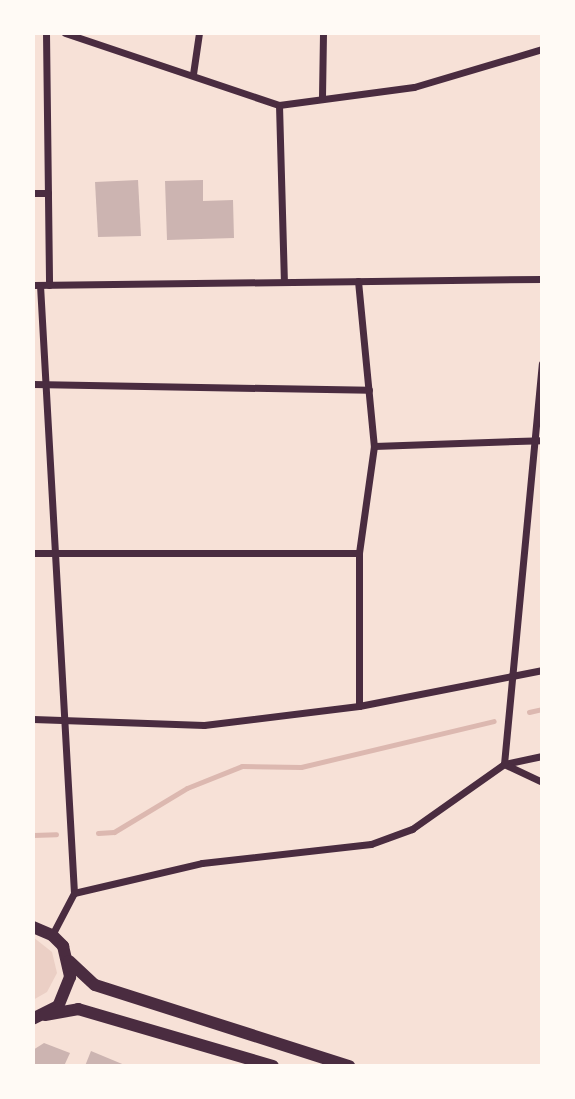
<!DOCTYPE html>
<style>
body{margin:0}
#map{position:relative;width:575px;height:1099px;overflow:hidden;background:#f7e1d7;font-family:"Work Sans",sans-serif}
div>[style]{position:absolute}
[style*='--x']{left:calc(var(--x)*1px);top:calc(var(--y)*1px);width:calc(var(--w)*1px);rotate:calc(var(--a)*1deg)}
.green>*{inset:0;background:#ebcfc5}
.stream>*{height:5px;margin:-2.5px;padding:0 2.5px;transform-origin:2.5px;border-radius:2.5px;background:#dcb8b0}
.building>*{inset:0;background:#ccb4b1}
.minor>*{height:7px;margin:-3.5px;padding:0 3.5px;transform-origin:3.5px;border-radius:3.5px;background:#4a2c40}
.secondary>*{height:12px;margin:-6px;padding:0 6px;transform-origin:6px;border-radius:6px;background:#4a2c40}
span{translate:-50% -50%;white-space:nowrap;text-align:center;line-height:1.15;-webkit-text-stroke:7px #fffaf5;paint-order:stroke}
.frame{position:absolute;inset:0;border:35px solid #fffaf5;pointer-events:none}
</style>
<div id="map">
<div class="green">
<i style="clip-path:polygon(33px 937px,52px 952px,57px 973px,47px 992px,33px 1000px)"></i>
</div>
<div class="stream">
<i style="--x:529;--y:712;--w:13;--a:-13"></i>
<i style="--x:98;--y:833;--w:16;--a:-4"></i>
<i style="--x:114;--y:832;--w:85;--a:-31.1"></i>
<i style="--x:187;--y:788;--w:59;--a:-21.8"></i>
<i style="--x:242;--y:766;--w:59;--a:1"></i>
<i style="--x:301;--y:767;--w:198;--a:-13.4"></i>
<i style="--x:33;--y:835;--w:23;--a:-2"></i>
</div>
<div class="building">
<i style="clip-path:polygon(138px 180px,141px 236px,98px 237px,95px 182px)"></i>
<i style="clip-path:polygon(203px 180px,203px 201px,233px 200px,234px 238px,167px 240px,165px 181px)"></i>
<i style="clip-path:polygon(44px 1043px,70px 1053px,64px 1066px,33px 1066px,33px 1050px)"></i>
<i style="clip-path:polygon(91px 1051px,127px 1066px,85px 1066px)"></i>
</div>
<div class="minor">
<i style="--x:46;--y:33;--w:252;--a:89.3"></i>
<i style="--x:65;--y:33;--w:226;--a:18.6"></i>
<i style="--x:279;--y:105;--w:136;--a:-7.6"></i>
<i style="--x:414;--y:87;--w:134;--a:-16.5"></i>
<i style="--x:193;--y:74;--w:41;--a:-81.7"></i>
<i style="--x:322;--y:97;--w:64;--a:-89.1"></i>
<i style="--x:279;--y:105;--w:177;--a:88.4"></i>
<i style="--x:33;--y:193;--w:15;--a:0"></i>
<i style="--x:358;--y:281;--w:166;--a:84.5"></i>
<i style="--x:374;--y:446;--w:108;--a:98"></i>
<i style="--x:359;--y:553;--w:153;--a:90"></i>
<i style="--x:33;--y:285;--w:509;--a:-0.68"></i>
<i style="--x:40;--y:285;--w:609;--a:86.8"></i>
<i style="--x:74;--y:893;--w:47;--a:117.6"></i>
<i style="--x:33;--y:384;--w:336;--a:1"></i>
<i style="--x:374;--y:446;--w:168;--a:-2"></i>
<i style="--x:33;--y:553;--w:326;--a:0"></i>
<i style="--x:33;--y:719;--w:171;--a:2"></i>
<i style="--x:204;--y:725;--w:156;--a:-7"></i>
<i style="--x:359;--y:706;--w:187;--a:-11.1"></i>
<i style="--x:542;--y:756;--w:39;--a:168"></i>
<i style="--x:504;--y:764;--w:42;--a:25.3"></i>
<i style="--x:74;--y:893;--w:131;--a:-13.2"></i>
<i style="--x:202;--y:863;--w:170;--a:-6.4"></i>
<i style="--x:371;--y:844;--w:44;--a:-20.1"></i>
<i style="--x:412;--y:829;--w:113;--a:-35.2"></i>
<i style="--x:504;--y:764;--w:402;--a:-84.6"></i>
</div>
<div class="secondary">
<i style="--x:33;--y:927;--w:21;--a:23"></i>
<i style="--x:52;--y:935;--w:16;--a:45"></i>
<i style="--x:63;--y:946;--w:32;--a:77"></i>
<i style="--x:70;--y:977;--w:31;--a:112"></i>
<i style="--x:58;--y:1006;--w:28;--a:153"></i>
<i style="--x:69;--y:961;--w:35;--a:43"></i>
<i style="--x:95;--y:985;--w:267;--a:17.7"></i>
<i style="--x:45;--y:1015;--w:34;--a:-10"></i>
<i style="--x:78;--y:1009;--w:203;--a:16.3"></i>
</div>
<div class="frame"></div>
</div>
